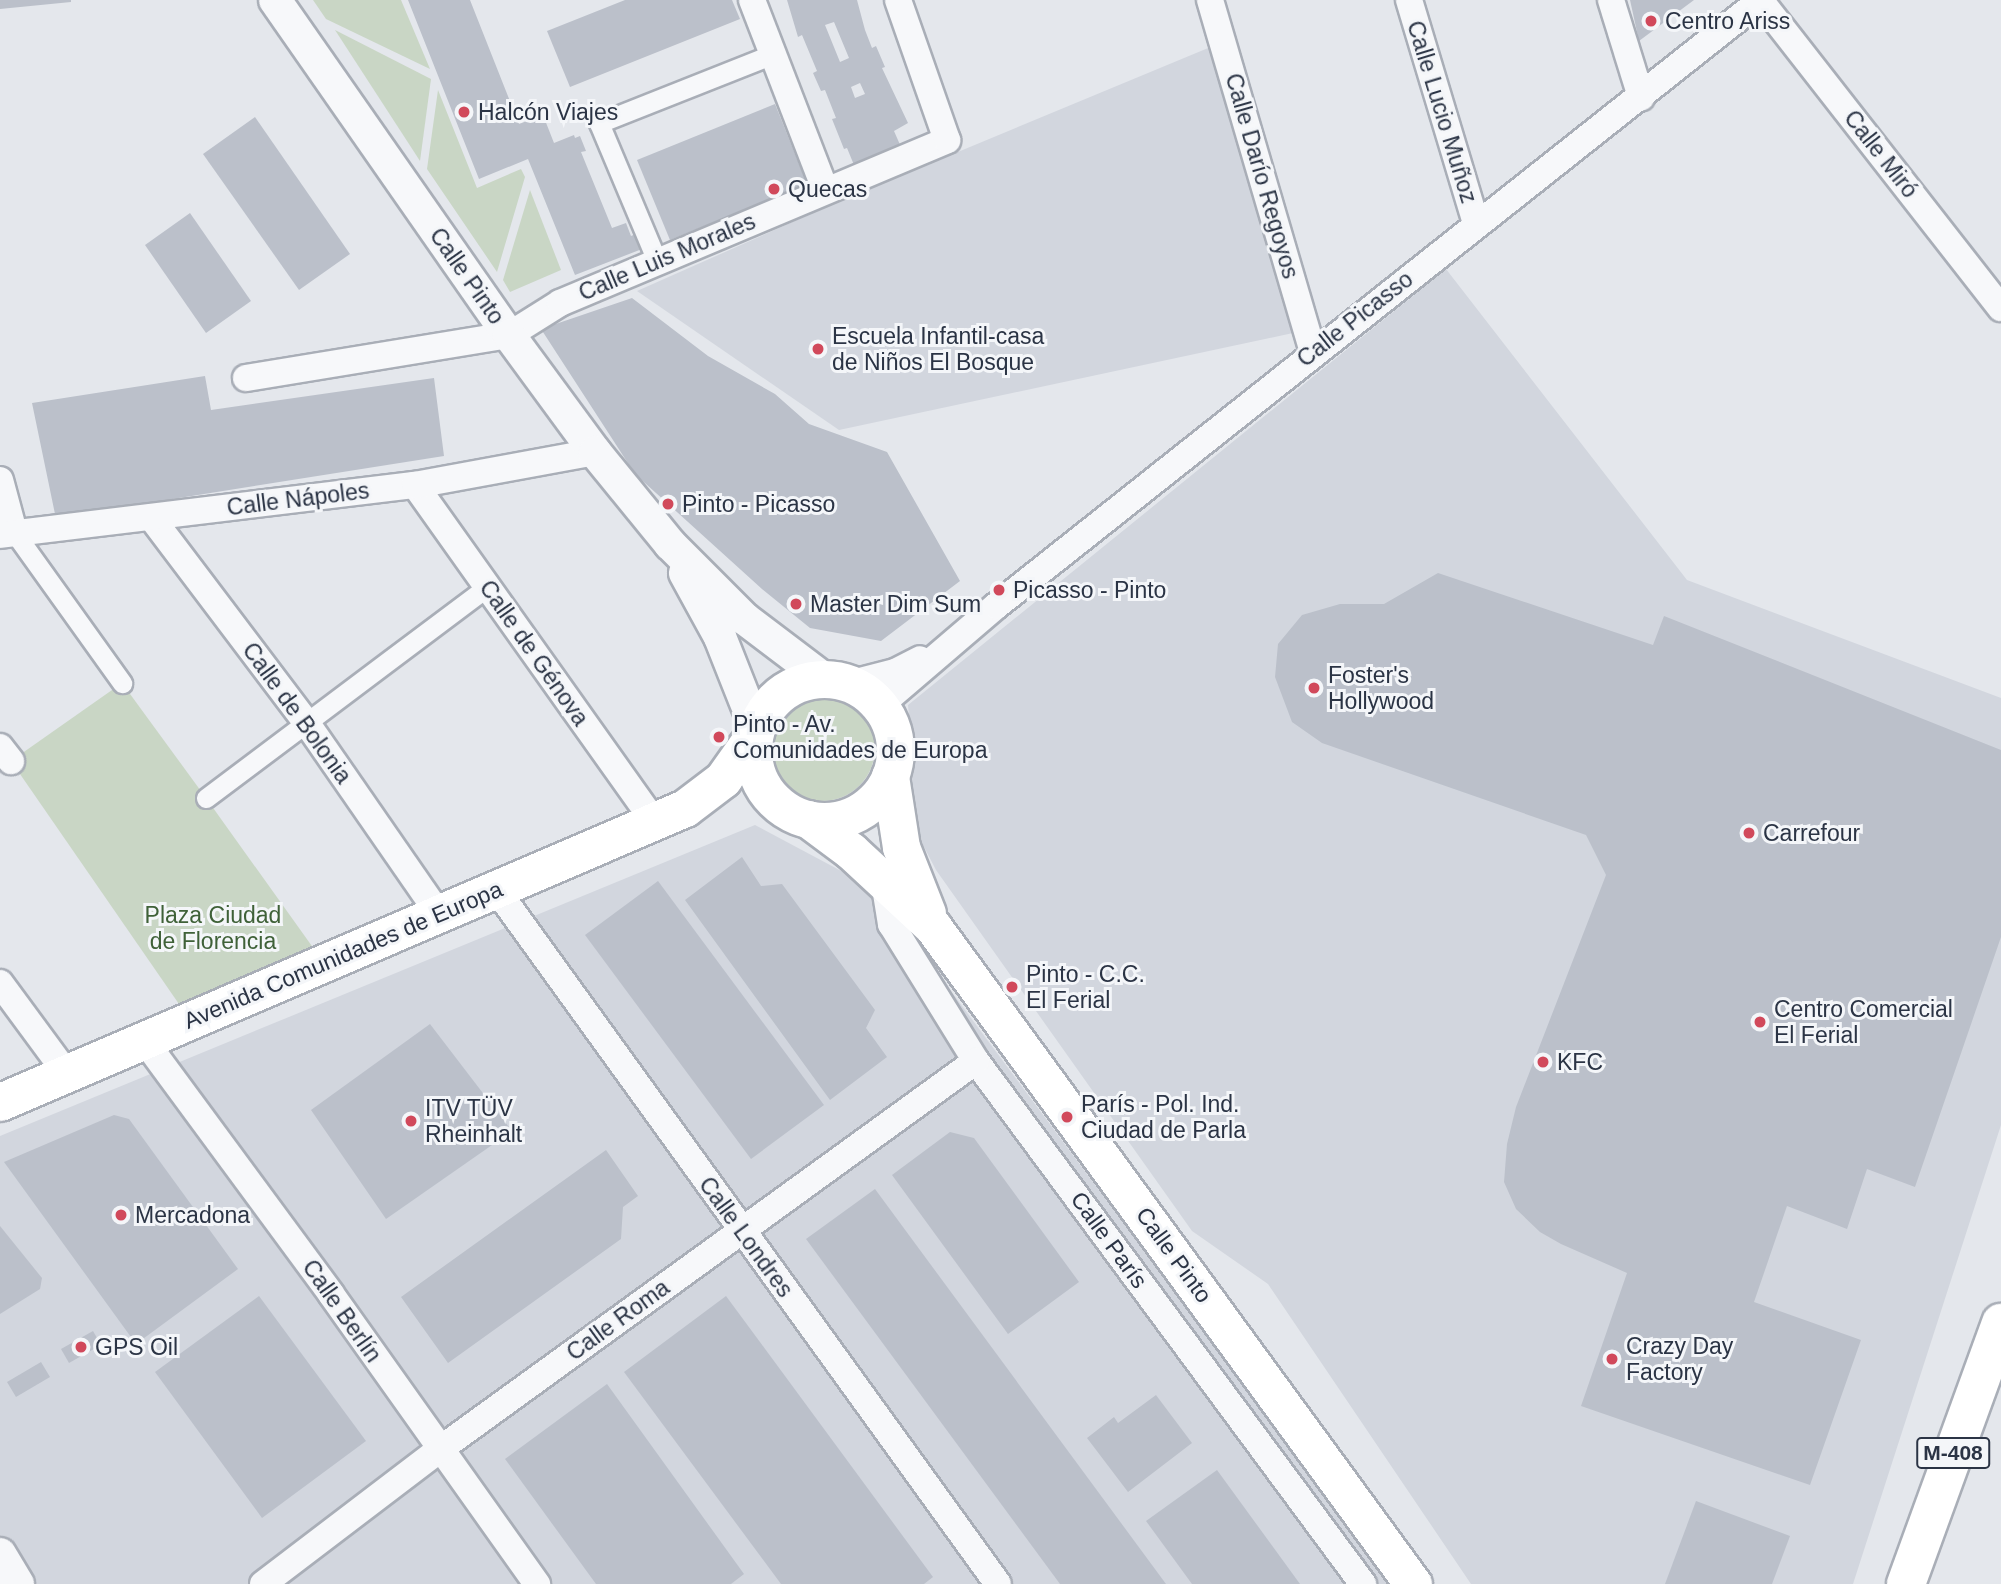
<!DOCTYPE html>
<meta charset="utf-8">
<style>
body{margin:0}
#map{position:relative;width:2001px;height:1584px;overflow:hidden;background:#e4e7ec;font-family:Arial,sans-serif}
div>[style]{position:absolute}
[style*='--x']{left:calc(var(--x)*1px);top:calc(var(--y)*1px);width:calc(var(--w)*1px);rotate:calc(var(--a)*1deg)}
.built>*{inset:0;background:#d2d6de}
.green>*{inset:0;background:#c9d6c5}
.round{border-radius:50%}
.building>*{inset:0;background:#bbc0ca}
.roads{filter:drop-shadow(2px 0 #a9aeb7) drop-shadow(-2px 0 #a9aeb7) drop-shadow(0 2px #a9aeb7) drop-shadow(0 -2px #a9aeb7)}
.pedestrian>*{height:19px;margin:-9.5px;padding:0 9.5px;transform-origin:9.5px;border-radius:9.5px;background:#f7f8fa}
.minor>*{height:26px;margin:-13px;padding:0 13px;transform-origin:13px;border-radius:13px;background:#f7f8fa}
.tertiary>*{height:32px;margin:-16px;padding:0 16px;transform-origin:16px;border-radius:16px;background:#f7f8fa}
.secondary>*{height:37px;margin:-18.5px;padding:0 18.5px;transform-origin:18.5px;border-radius:18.5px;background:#fff}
.secondary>.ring{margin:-18.5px;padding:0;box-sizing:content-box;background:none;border:37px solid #fff;border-radius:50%}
.primary>*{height:38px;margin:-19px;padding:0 19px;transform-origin:19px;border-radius:19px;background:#fff}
.dots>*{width:19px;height:19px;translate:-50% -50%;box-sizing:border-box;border:4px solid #f4f6f9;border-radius:50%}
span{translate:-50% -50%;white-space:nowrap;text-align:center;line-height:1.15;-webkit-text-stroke:6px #f4f6f9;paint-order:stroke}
.shield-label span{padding:2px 5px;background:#f4f6f9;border:2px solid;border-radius:5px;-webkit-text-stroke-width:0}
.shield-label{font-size:21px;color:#2b3445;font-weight:700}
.poi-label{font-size:23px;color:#2b3445}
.left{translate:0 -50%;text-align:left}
.street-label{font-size:23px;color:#2b3445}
.park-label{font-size:23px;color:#3f6138}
</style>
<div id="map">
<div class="built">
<i style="clip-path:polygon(1213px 46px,1293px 333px,839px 430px,637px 291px,840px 201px)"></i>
<i style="clip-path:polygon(1446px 269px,1687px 580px,2001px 698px,2001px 1125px,1853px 1584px,1471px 1584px,1268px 1284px,1192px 1231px,936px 870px,923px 845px,906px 782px,912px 754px,908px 705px)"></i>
<i style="clip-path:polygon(755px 825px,875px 889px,1392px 1584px,0 1584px,0 1136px)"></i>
</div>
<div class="green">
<i style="clip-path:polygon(313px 0,401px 0,430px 69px,326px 19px)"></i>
<i style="clip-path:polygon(335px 30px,431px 79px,420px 161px)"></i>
<i style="clip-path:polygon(438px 90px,477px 188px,521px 169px,525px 177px,497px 272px,427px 169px)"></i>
<i style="clip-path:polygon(530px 190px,561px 270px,510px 292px,503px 280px)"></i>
<i style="clip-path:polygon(122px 683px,206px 798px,324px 963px,190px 1020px,11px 761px)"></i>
<i class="round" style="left:769px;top:695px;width:106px;height:106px"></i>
</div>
<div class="building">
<i style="clip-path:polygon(0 0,71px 0,71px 2px,0 9px)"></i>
<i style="clip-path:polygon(408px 0,470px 0,519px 124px,543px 115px,554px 143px,574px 135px,575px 138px,580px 136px,586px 151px,581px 152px,612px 228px,626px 223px,631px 236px,636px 234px,642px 249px,575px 275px,528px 159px,479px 179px)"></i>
<i style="clip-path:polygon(625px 0,732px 0,740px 19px,570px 87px,547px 31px)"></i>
<i style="clip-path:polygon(evenodd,787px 0,857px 0,865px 30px,872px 48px,876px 46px,885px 67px,882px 68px,908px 123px,894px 131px,901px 147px,854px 165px,847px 148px,844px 149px,832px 119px,836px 118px,825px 90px,821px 91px,813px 73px,817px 71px,802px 35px,798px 37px,787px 0,834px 22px,849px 58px,840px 62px,825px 25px,834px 22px,787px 0,860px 83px,865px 94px,855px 98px,851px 87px,860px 83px)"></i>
<i style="clip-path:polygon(1630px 0,1694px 0,1639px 41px)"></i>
<i style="clip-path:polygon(775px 104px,807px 184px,670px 240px,637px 160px)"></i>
<i style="clip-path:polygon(255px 117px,350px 254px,299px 290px,203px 154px)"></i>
<i style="clip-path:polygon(190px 213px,251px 301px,206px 333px,145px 245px)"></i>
<i style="clip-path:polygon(632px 298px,708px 356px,775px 394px,809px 424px,887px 452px,960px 581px,881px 641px,810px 628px,762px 589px,635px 474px,541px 329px)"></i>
<i style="clip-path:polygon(205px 376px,211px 410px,434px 378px,444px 456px,116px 508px,55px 514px,32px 403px)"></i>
<i style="clip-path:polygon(1438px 573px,1653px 645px,1664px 616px,2001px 750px,2001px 937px,1915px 1187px,1867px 1169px,1847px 1229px,1787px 1206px,1754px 1302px,1861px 1340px,1810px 1485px,1581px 1406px,1627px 1273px,1561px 1244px,1540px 1232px,1516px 1209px,1504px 1182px,1507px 1144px,1516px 1107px,1606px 875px,1586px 835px,1322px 743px,1292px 722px,1275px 677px,1278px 644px,1302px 615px,1340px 604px,1384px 604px)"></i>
<i style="clip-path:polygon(742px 857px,761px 886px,782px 884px,875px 1010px,866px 1028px,887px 1057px,830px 1100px,685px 900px)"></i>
<i style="clip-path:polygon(658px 881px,824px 1105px,751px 1159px,585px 935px)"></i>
<i style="clip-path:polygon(430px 1024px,512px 1131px,386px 1219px,311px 1110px)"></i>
<i style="clip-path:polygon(114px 1115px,129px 1119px,238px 1269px,136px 1344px,4px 1162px)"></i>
<i style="clip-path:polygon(950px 1132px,974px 1138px,1079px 1282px,1008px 1334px,892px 1175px)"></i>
<i style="clip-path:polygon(606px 1150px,638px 1196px,623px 1207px,621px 1239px,448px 1363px,401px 1297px)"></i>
<i style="clip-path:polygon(875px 1189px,1166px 1584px,1060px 1584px,806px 1239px)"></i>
<i style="clip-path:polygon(0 1226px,42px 1278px,40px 1289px,0 1314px)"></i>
<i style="clip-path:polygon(259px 1296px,366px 1441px,262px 1518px,155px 1372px)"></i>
<i style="clip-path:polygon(726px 1296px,933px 1577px,924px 1584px,781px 1584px,624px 1372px)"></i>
<i style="clip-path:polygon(93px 1331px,101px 1345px,69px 1363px,61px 1349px)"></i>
<i style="clip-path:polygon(41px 1362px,50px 1377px,16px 1397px,7px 1382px)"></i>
<i style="clip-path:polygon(607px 1384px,744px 1574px,731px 1584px,596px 1584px,505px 1459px)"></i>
<i style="clip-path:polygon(1156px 1395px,1192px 1443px,1128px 1492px,1087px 1438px,1114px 1417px,1118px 1423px)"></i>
<i style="clip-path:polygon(1217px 1470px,1300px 1584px,1192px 1584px,1146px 1521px)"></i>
<i style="clip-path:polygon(1696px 1501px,1790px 1536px,1772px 1584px,1665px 1584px)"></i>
</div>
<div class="roads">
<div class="pedestrian">
<i style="--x:657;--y:261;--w:150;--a:-112.8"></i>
<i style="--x:599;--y:123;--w:187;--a:-21.6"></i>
<i style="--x:14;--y:532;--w:186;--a:54.4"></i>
<i style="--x:206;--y:798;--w:351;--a:-36.9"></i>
</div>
<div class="minor">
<i style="--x:752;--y:0;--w:203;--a:68.9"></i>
<i style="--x:1210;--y:0;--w:367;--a:73.7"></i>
<i style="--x:1409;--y:0;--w:234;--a:73.3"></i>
<i style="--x:1611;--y:0;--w:102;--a:72.8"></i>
<i style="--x:1760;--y:0;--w:391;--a:52"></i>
<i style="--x:246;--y:378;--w:266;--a:-9.3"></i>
<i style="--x:509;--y:335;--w:60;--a:-32.1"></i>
<i style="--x:560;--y:303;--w:420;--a:-22.8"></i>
<i style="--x:947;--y:140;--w:148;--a:-109.3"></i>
<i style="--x:0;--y:480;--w:54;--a:74.9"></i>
<i style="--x:415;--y:485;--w:412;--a:54.6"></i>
<i style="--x:151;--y:517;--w:257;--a:52.9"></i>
<i style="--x:306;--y:722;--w:234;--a:55.3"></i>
<i style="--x:0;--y:535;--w:418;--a:-6.9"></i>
<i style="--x:415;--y:485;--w:183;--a:-10.4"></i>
<i style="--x:848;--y:684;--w:49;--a:-14.3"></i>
<i style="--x:895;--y:672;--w:28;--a:-27"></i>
<i style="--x:879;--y:706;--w:154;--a:-40.5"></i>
<i style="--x:996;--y:606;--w:976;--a:-38.38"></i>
<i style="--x:0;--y:747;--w:18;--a:52"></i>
<i style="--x:884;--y:881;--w:44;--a:80.8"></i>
<i style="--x:891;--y:924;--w:161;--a:58.2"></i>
<i style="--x:976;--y:1061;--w:651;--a:53.5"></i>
<i style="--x:496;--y:889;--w:857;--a:54.16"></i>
<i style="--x:0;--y:983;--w:113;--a:53.6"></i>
<i style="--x:144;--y:1040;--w:315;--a:53.6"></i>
<i style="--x:331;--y:1294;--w:356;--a:54.6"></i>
<i style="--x:263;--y:1584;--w:221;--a:-37.3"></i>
<i style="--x:439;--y:1450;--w:663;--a:-35.92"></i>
</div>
<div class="tertiary">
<i style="--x:275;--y:0;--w:409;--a:55.1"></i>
<i style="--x:509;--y:335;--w:145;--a:53.7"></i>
<i style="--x:595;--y:452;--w:119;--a:50.8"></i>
<i style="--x:670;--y:544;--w:106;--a:45"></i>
<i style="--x:745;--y:619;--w:99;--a:37.2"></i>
<i style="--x:685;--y:573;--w:73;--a:61.3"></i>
<i style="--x:720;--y:637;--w:98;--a:68.4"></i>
<i style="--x:0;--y:1554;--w:35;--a:59"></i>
</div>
<div class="secondary">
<i class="ring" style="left:753px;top:679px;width:105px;height:105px"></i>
<i style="--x:890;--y:776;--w:72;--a:81.2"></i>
<i style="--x:901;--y:847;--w:71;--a:68.5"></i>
<i style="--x:808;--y:819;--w:54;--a:36.7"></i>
<i style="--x:851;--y:851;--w:112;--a:42.8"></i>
<i style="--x:933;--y:927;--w:814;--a:53.85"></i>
<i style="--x:0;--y:1102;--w:745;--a:-23.23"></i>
<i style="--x:685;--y:808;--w:48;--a:-37.3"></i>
<i style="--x:723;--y:779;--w:54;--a:-54.8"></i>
</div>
<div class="primary">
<i style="--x:1906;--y:1584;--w:278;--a:-70"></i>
</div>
</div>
<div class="dots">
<i style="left:1651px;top:21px;background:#d1495b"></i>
<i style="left:464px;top:112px;background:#d1495b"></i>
<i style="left:774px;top:189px;background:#d1495b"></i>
<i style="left:818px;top:349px;background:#d1495b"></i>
<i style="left:668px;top:504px;background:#d1495b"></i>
<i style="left:999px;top:590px;background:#d1495b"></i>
<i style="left:796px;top:604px;background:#d1495b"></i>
<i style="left:1314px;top:688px;background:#d1495b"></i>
<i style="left:719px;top:737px;background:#d1495b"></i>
<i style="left:1749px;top:833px;background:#d1495b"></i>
<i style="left:1012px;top:987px;background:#d1495b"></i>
<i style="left:1760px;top:1022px;background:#d1495b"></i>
<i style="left:1543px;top:1062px;background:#d1495b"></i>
<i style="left:1067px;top:1117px;background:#d1495b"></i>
<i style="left:411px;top:1121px;background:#d1495b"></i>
<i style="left:121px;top:1215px;background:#d1495b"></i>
<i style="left:81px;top:1347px;background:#d1495b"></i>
<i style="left:1612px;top:1359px;background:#d1495b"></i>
</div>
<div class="shield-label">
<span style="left:1953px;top:1453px">M-408</span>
</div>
<div class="poi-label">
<span class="left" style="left:1665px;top:21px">Centro Ariss</span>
<span class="left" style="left:478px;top:112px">Halcón Viajes</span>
<span class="left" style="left:788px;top:189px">Quecas</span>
<span class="left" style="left:832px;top:349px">Escuela Infantil-casa<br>de Niños El Bosque</span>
<span class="left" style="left:682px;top:504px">Pinto - Picasso</span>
<span class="left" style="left:1013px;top:590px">Picasso - Pinto</span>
<span class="left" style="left:810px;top:604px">Master Dim Sum</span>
<span class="left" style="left:1328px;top:688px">Foster's<br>Hollywood</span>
<span class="left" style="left:733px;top:737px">Pinto - Av.<br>Comunidades de Europa</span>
<span class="left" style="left:1763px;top:833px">Carrefour</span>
<span class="left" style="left:1026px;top:987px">Pinto - C.C.<br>El Ferial</span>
<span class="left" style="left:1774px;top:1022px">Centro Comercial<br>El Ferial</span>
<span class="left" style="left:1557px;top:1062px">KFC</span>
<span class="left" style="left:1081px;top:1117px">París - Pol. Ind.<br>Ciudad de Parla</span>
<span class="left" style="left:425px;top:1121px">ITV TÜV<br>Rheinhalt</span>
<span class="left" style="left:135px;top:1215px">Mercadona</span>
<span class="left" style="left:1626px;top:1359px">Crazy Day<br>Factory</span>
<span class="left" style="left:95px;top:1347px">GPS Oil</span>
</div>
<div class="street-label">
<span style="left:1442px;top:112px;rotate:73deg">Calle Lucio Muñoz</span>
<span style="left:1881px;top:154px;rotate:52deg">Calle Miró</span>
<span style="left:1262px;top:176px;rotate:74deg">Calle Darío Regoyos</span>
<span style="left:667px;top:257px;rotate:-23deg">Calle Luis Morales</span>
<span style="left:467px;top:276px;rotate:55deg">Calle Pinto</span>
<span style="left:1355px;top:319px;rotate:-38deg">Calle Picasso</span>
<span style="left:298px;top:499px;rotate:-7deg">Calle Nápoles</span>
<span style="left:534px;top:653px;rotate:55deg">Calle de Génova</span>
<span style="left:297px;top:713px;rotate:54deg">Calle de Bolonia</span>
<span style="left:343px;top:955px;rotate:-23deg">Avenida Comunidades de Europa</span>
<span style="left:746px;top:1237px;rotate:54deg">Calle Londres</span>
<span style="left:1109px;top:1240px;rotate:54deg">Calle París</span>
<span style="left:1174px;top:1255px;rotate:54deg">Calle Pinto</span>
<span style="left:342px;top:1311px;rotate:55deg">Calle Berlín</span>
<span style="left:618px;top:1320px;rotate:-36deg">Calle Roma</span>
</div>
<div class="park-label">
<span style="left:213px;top:928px">Plaza Ciudad<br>de Florencia</span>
</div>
</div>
